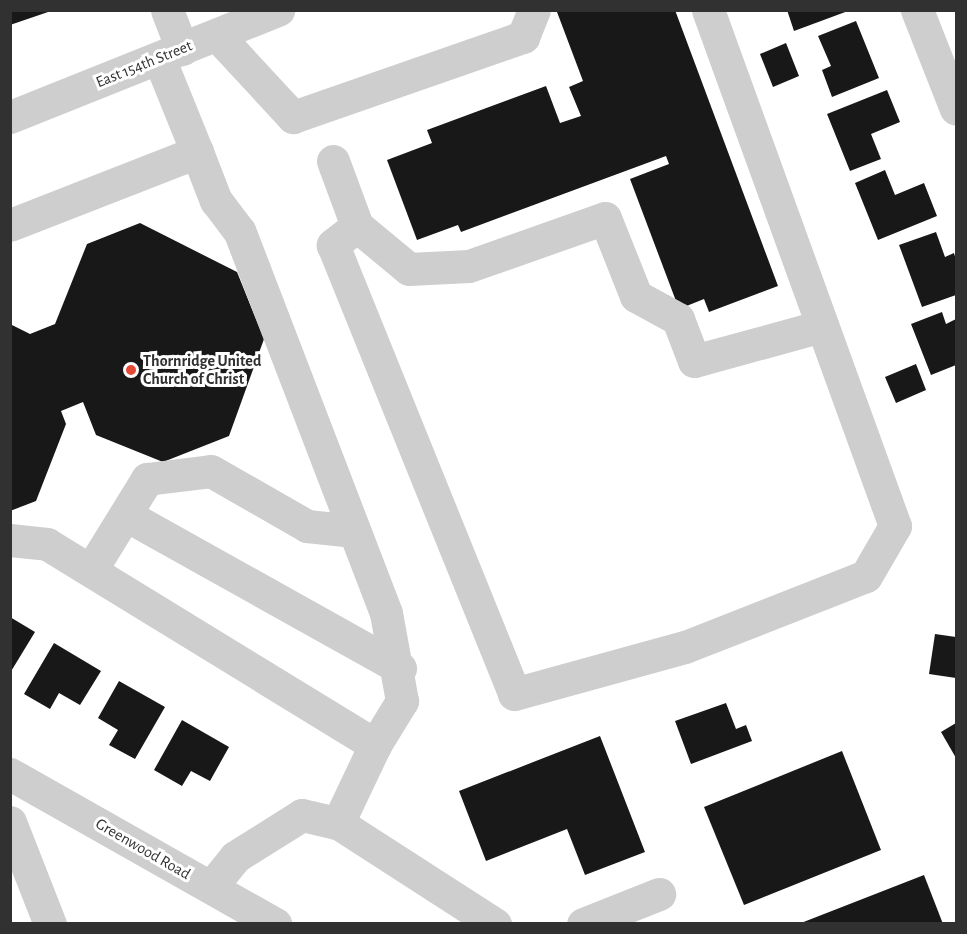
<!DOCTYPE html>
<style>
body{margin:0}
#map{position:relative;width:967px;height:934px;overflow:hidden;background:#fff;font-family:"Alegreya Sans",sans-serif}
div>[style]{position:absolute}
[style*='--x']{left:calc(var(--x)*1px);top:calc(var(--y)*1px);width:calc(var(--w)*1px);rotate:calc(var(--a)*1deg)}
.building>*{inset:0;background:#181818}
.minor>*{height:33px;margin:-16.5px;padding:0 16.5px;transform-origin:16.5px;border-radius:16.5px;background:#cecece}
.dots>*{width:16px;height:16px;translate:-50% -50%;box-sizing:border-box;border:3px solid #fff;border-radius:50%}
span{translate:-50% -50%;white-space:nowrap;text-align:center;line-height:1.15;-webkit-text-stroke:6px #fff;paint-order:stroke}
.street-label{font-size:16px;color:#313131}
.poi-label{font-size:16px;color:#313131;font-weight:700}
.left{translate:0 -50%;text-align:left}
.frame{position:absolute;inset:0;border:12px solid #313131;pointer-events:none}
</style>
<div id="map">
<div class="building">
<i style="clip-path:polygon(10px 10px,51px 10px,51px 11px,10px 25px)"></i>
<i style="clip-path:polygon(675px 10px,778px 286px,709px 312px,704px 299px,679px 309px,630px 179px,669px 164px,666px 156px,461px 232px,458px 225px,417px 240px,387px 160px,432px 143px,427px 130px,546px 86px,560px 123px,581px 116px,569px 87px,583px 81px,557px 12px)"></i>
<i style="clip-path:polygon(787px 10px,848px 10px,848px 11px,794px 31px)"></i>
<i style="clip-path:polygon(856px 21px,879px 78px,832px 97px,822px 70px,831px 66px,818px 36px)"></i>
<i style="clip-path:polygon(786px 43px,799px 76px,773px 87px,760px 54px)"></i>
<i style="clip-path:polygon(887px 90px,900px 122px,871px 134px,881px 159px,850px 171px,827px 114px)"></i>
<i style="clip-path:polygon(885px 170px,895px 195px,924px 183px,937px 216px,878px 240px,855px 183px)"></i>
<i style="clip-path:polygon(140px 223px,237px 272px,264px 339px,229px 436px,163px 462px,96px 435px,83px 402px,61px 411px,66px 424px,36px 501px,10px 511px,10px 324px,30px 334px,55px 324px,87px 244px)"></i>
<i style="clip-path:polygon(936px 232px,945px 257px,954px 253px,956px 260px,956px 295px,922px 307px,899px 245px)"></i>
<i style="clip-path:polygon(942px 312px,946px 324px,956px 319px,956px 365px,931px 375px,911px 324px)"></i>
<i style="clip-path:polygon(916px 364px,926px 390px,896px 403px,885px 377px)"></i>
<i style="clip-path:polygon(10px 617px,35px 632px,10px 673px)"></i>
<i style="clip-path:polygon(935px 634px,956px 637px,956px 678px,929px 674px)"></i>
<i style="clip-path:polygon(54px 643px,101px 671px,80px 705px,59px 693px,50px 709px,24px 694px)"></i>
<i style="clip-path:polygon(119px 681px,165px 707px,135px 759px,109px 745px,118px 730px,98px 718px)"></i>
<i style="clip-path:polygon(726px 703px,736px 729px,746px 725px,752px 741px,691px 764px,675px 721px)"></i>
<i style="clip-path:polygon(182px 720px,229px 747px,210px 781px,191px 771px,182px 786px,154px 770px)"></i>
<i style="clip-path:polygon(956px 723px,956px 758px,941px 732px)"></i>
<i style="clip-path:polygon(600px 736px,645px 852px,585px 875px,567px 829px,486px 861px,459px 791px)"></i>
<i style="clip-path:polygon(842px 751px,881px 850px,744px 905px,704px 807px)"></i>
<i style="clip-path:polygon(924px 875px,943px 924px,801px 924px,801px 923px)"></i>
</div>
<div class="minor">
<i style="--x:167;--y:10;--w:42;--a:69"></i>
<i style="--x:917;--y:10;--w:106;--a:68.5"></i>
<i style="--x:217;--y:35;--w:112;--a:47.2"></i>
<i style="--x:293;--y:117;--w:244;--a:-19.2"></i>
<i style="--x:523;--y:37;--w:29;--a:-68"></i>
<i style="--x:10;--y:117;--w:289;--a:-21.8"></i>
<i style="--x:333;--y:161;--w:69;--a:69.7"></i>
<i style="--x:357;--y:226;--w:67;--a:39.6"></i>
<i style="--x:409;--y:269;--w:60;--a:-2.9"></i>
<i style="--x:469;--y:266;--w:144;--a:-19.4"></i>
<i style="--x:605;--y:218;--w:84;--a:68.3"></i>
<i style="--x:636;--y:296;--w:48;--a:28.7"></i>
<i style="--x:678;--y:319;--w:45;--a:69.1"></i>
<i style="--x:694;--y:361;--w:133;--a:-15.3"></i>
<i style="--x:10;--y:225;--w:201;--a:-21.3"></i>
<i style="--x:197;--y:152;--w:101;--a:-112"></i>
<i style="--x:357;--y:226;--w:31;--a:142"></i>
<i style="--x:333;--y:245;--w:484;--a:68"></i>
<i style="--x:514;--y:694;--w:177;--a:-15.4"></i>
<i style="--x:685;--y:647;--w:194;--a:-21.4"></i>
<i style="--x:866;--y:576;--w:58;--a:-59.9"></i>
<i style="--x:895;--y:526;--w:549;--a:-109.92"></i>
<i style="--x:126;--y:515;--w:314;--a:29.2"></i>
<i style="--x:10;--y:540;--w:37;--a:6"></i>
<i style="--x:47;--y:544;--w:385;--a:31.5"></i>
<i style="--x:375;--y:745;--w:52;--a:-58.5"></i>
<i style="--x:402;--y:701;--w:89;--a:-100.3"></i>
<i style="--x:386;--y:613;--w:409;--a:-111"></i>
<i style="--x:239;--y:231;--w:38;--a:-127"></i>
<i style="--x:216;--y:201;--w:53;--a:-111.2"></i>
<i style="--x:91;--y:570;--w:107;--a:-58.4"></i>
<i style="--x:147;--y:479;--w:64;--a:-7.1"></i>
<i style="--x:211;--y:471;--w:111;--a:29.8"></i>
<i style="--x:307;--y:526;--w:47;--a:6.1"></i>
<i style="--x:10;--y:774;--w:305;--a:29.5"></i>
<i style="--x:10;--y:822;--w:110;--a:68.6"></i>
<i style="--x:338;--y:823;--w:86;--a:-64.6"></i>
<i style="--x:211;--y:887;--w:38;--a:-51"></i>
<i style="--x:235;--y:857;--w:79;--a:-32.1"></i>
<i style="--x:302;--y:815;--w:37;--a:13"></i>
<i style="--x:338;--y:823;--w:187;--a:32.8"></i>
<i style="--x:583;--y:924;--w:82;--a:-21.5"></i>
</div>
<div class="dots">
<i style="left:131px;top:370px;background:#e64836"></i>
</div>
<div class="street-label">
<span style="left:144px;top:64px;rotate:-22deg">East 154th Street</span>
<span style="left:143px;top:849px;rotate:30deg">Greenwood Road</span>
</div>
<div class="poi-label">
<span class="left" style="left:143px;top:370px">Thornridge United<br>Church of Christ</span>
</div>
<div class="frame"></div>
</div>
